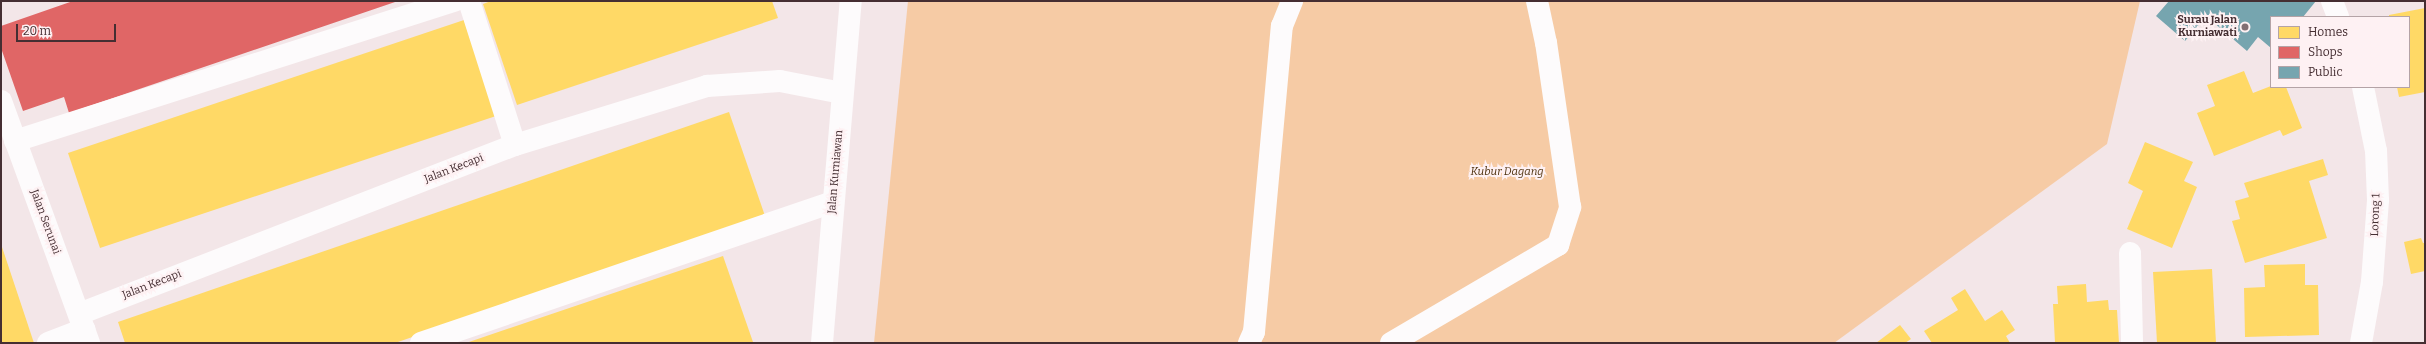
<!DOCTYPE html>
<style>
body{margin:0}
#map{position:relative;width:2426px;height:344px;overflow:hidden;background:#f3e6e8;font-family:Bitter,serif}
div>[style]{position:absolute}
[style*='--x']{left:calc(var(--x)*1px);top:calc(var(--y)*1px);width:calc(var(--w)*1px);rotate:calc(var(--a)*1deg)}
.green>*{inset:0;background:#f6cba5}
.homes>*{inset:0;background:#ffd966}
.shops>*{inset:0;background:#e06666}
.public>*{inset:0;background:#76a5af}
.minor>*{height:22px;margin:-11px;padding:0 11px;transform-origin:11px;border-radius:11px;background:#fdfbfc}
.dots>*{width:11px;height:11px;translate:-50% -50%;box-sizing:border-box;border:2px solid #fef1f3;border-radius:50%}
span{translate:-50% -50%;white-space:nowrap;text-align:center;line-height:1.15;-webkit-text-stroke:4px #fef1f3;paint-order:stroke}
.poi-label{font-size:11px;color:#452e32;font-weight:700}
.right{translate:-100% -50%;text-align:right}
.street-label{font-size:11px;color:#452e32}
.park-label{font-size:11px;color:#4e310e;font-style:italic}
.frame{position:absolute;inset:0;border:2px solid #452e32;pointer-events:none}
.legend{position:absolute;left:2270px;top:16px;width:140px;height:72px;box-sizing:border-box;background:#fef1f3;border:1px solid #b4a3a6;margin:0;padding:5px 7px;list-style:none;font-size:12px;color:#452e32}
.legend li{display:flex;align-items:center;gap:8px;height:20px}
.legend b{width:20px;border:1px solid #b4a3a6}
.scale{position:absolute;left:16px;top:24px;width:100px;height:18px;box-sizing:border-box;border:2px solid #452e32;border-top:0;padding-left:5px;font-size:12px;line-height:14px;white-space:nowrap;color:#452e32;-webkit-text-stroke:3px #fef1f3;paint-order:stroke}
</style>
<div id="map">
<div class="green">
<i style="clip-path:polygon(908px 1px,2140px 1px,2107px 144px,1834px 343px,874px 343px)"></i>
</div>
<div class="homes">
<i style="clip-path:polygon(491px 1px,772px 1px,778px 18px,517px 105px,483px 4px)"></i>
<i style="clip-path:polygon(2425px 8px,2425px 92px,2399px 97px,2397px 87px,2409px 87px,2409px 17px,2389px 17px,2389px 15px)"></i>
<i style="clip-path:polygon(464px 20px,496px 116px,100px 248px,68px 153px)"></i>
<i style="clip-path:polygon(2244px 71px,2253px 93px,2271px 86px,2286px 87px,2302px 128px,2283px 136px,2280px 130px,2214px 156px,2197px 113px,2215px 106px,2207px 85px)"></i>
<i style="clip-path:polygon(729px 112px,765px 216px,395px 343px,125px 343px,118px 322px)"></i>
<i style="clip-path:polygon(2145px 142px,2193px 162px,2184px 181px,2197px 187px,2172px 248px,2127px 229px,2143px 191px,2128px 183px)"></i>
<i style="clip-path:polygon(2323px 159px,2328px 175px,2309px 181px,2327px 238px,2245px 263px,2232px 221px,2240px 219px,2235px 201px,2249px 197px,2244px 183px)"></i>
<i style="clip-path:polygon(2421px 238px,2423px 243px,2425px 243px,2425px 271px,2411px 274px,2404px 242px)"></i>
<i style="clip-path:polygon(1px 244px,34px 343px,1px 343px)"></i>
<i style="clip-path:polygon(723px 256px,753px 342px,466px 343px)"></i>
<i style="clip-path:polygon(2305px 264px,2305px 285px,2318px 285px,2319px 335px,2245px 337px,2244px 288px,2265px 287px,2264px 265px)"></i>
<i style="clip-path:polygon(2212px 269px,2216px 343px,2157px 343px,2153px 272px)"></i>
<i style="clip-path:polygon(2086px 284px,2087px 302px,2108px 300px,2109px 310px,2117px 310px,2119px 343px,2055px 343px,2053px 304px,2058px 304px,2057px 286px)"></i>
<i style="clip-path:polygon(1965px 289px,1985px 321px,2002px 310px,2015px 330px,2006px 336px,2010px 343px,1932px 343px,1924px 331px,1958px 310px,1951px 298px)"></i>
<i style="clip-path:polygon(1900px 325px,1911px 339px,1905px 343px,1876px 343px)"></i>
</div>
<div class="shops">
<i style="clip-path:polygon(73px 1px,398px 1px,69px 113px,64px 97px,23px 111px,1px 48px,1px 26px)"></i>
</div>
<div class="public">
<i style="clip-path:polygon(2169px 1px,2316px 1px,2303px 17px,2271px 17px,2271px 48px,2258px 37px,2247px 51px,2206px 16px,2185px 41px,2156px 16px)"></i>
</div>
<div class="minor">
<i style="--x:469;--y:1;--w:151;--a:72.3"></i>
<i style="--x:2332;--y:1;--w:17;--a:69"></i>
<i style="--x:1;--y:101;--w:258;--a:70"></i>
<i style="--x:15;--y:141;--w:461;--a:-17.7"></i>
<i style="--x:2130;--y:253;--w:90;--a:88.7"></i>
<i style="--x:79;--y:314;--w:468;--a:-21.2"></i>
<i style="--x:515;--y:145;--w:201;--a:-17.1"></i>
<i style="--x:707;--y:86;--w:73;--a:-3.9"></i>
<i style="--x:780;--y:81;--w:63;--a:11"></i>
<i style="--x:48;--y:343;--w:39;--a:-21"></i>
<i style="--x:421;--y:343;--w:435;--a:-18.9"></i>
<i style="--x:822;--y:343;--w:343;--a:-85.2"></i>
<i style="--x:1249;--y:343;--w:12;--a:-66"></i>
<i style="--x:1254;--y:332;--w:307;--a:-84.8"></i>
<i style="--x:1282;--y:26;--w:27;--a:-68"></i>
<i style="--x:1391;--y:343;--w:194;--a:-30.4"></i>
<i style="--x:1558;--y:245;--w:40;--a:-72"></i>
<i style="--x:1570;--y:207;--w:166;--a:-98.3"></i>
<i style="--x:1546;--y:43;--w:43;--a:-102.1"></i>
<i style="--x:2361;--y:343;--w:62;--a:-79.8"></i>
<i style="--x:2372;--y:282;--w:82;--a:-85.8"></i>
<i style="--x:2378;--y:200;--w:49;--a:-92.3"></i>
<i style="--x:2376;--y:151;--w:65;--a:-101.5"></i>
</div>
<div class="dots">
<i style="left:2245px;top:27px;background:#826e72"></i>
</div>
<div class="poi-label">
<span class="right" style="left:2237px;top:27px">Surau Jalan<br>Kurniawati</span>
</div>
<div class="street-label">
<span style="left:454px;top:169px;rotate:-21deg">Jalan Kecapi</span>
<span style="left:836px;top:172px;rotate:-85deg">Jalan Kurniawan</span>
<span style="left:2376px;top:215px;rotate:-88deg">Lorong 1</span>
<span style="left:45px;top:222px;rotate:70deg">Jalan Serunai</span>
<span style="left:152px;top:285px;rotate:-21deg">Jalan Kecapi</span>
</div>
<div class="park-label">
<span style="left:1507px;top:172px">Kubur Dagang</span>
</div>
<div class="frame"></div>
<ul class="legend">
<li><b style="height:11px;background:#ffd966"></b>Homes</li>
<li><b style="height:11px;background:#e06666"></b>Shops</li>
<li><b style="height:11px;background:#76a5af"></b>Public</li>
</ul>
<div class="scale">20 m</div>
</div>
